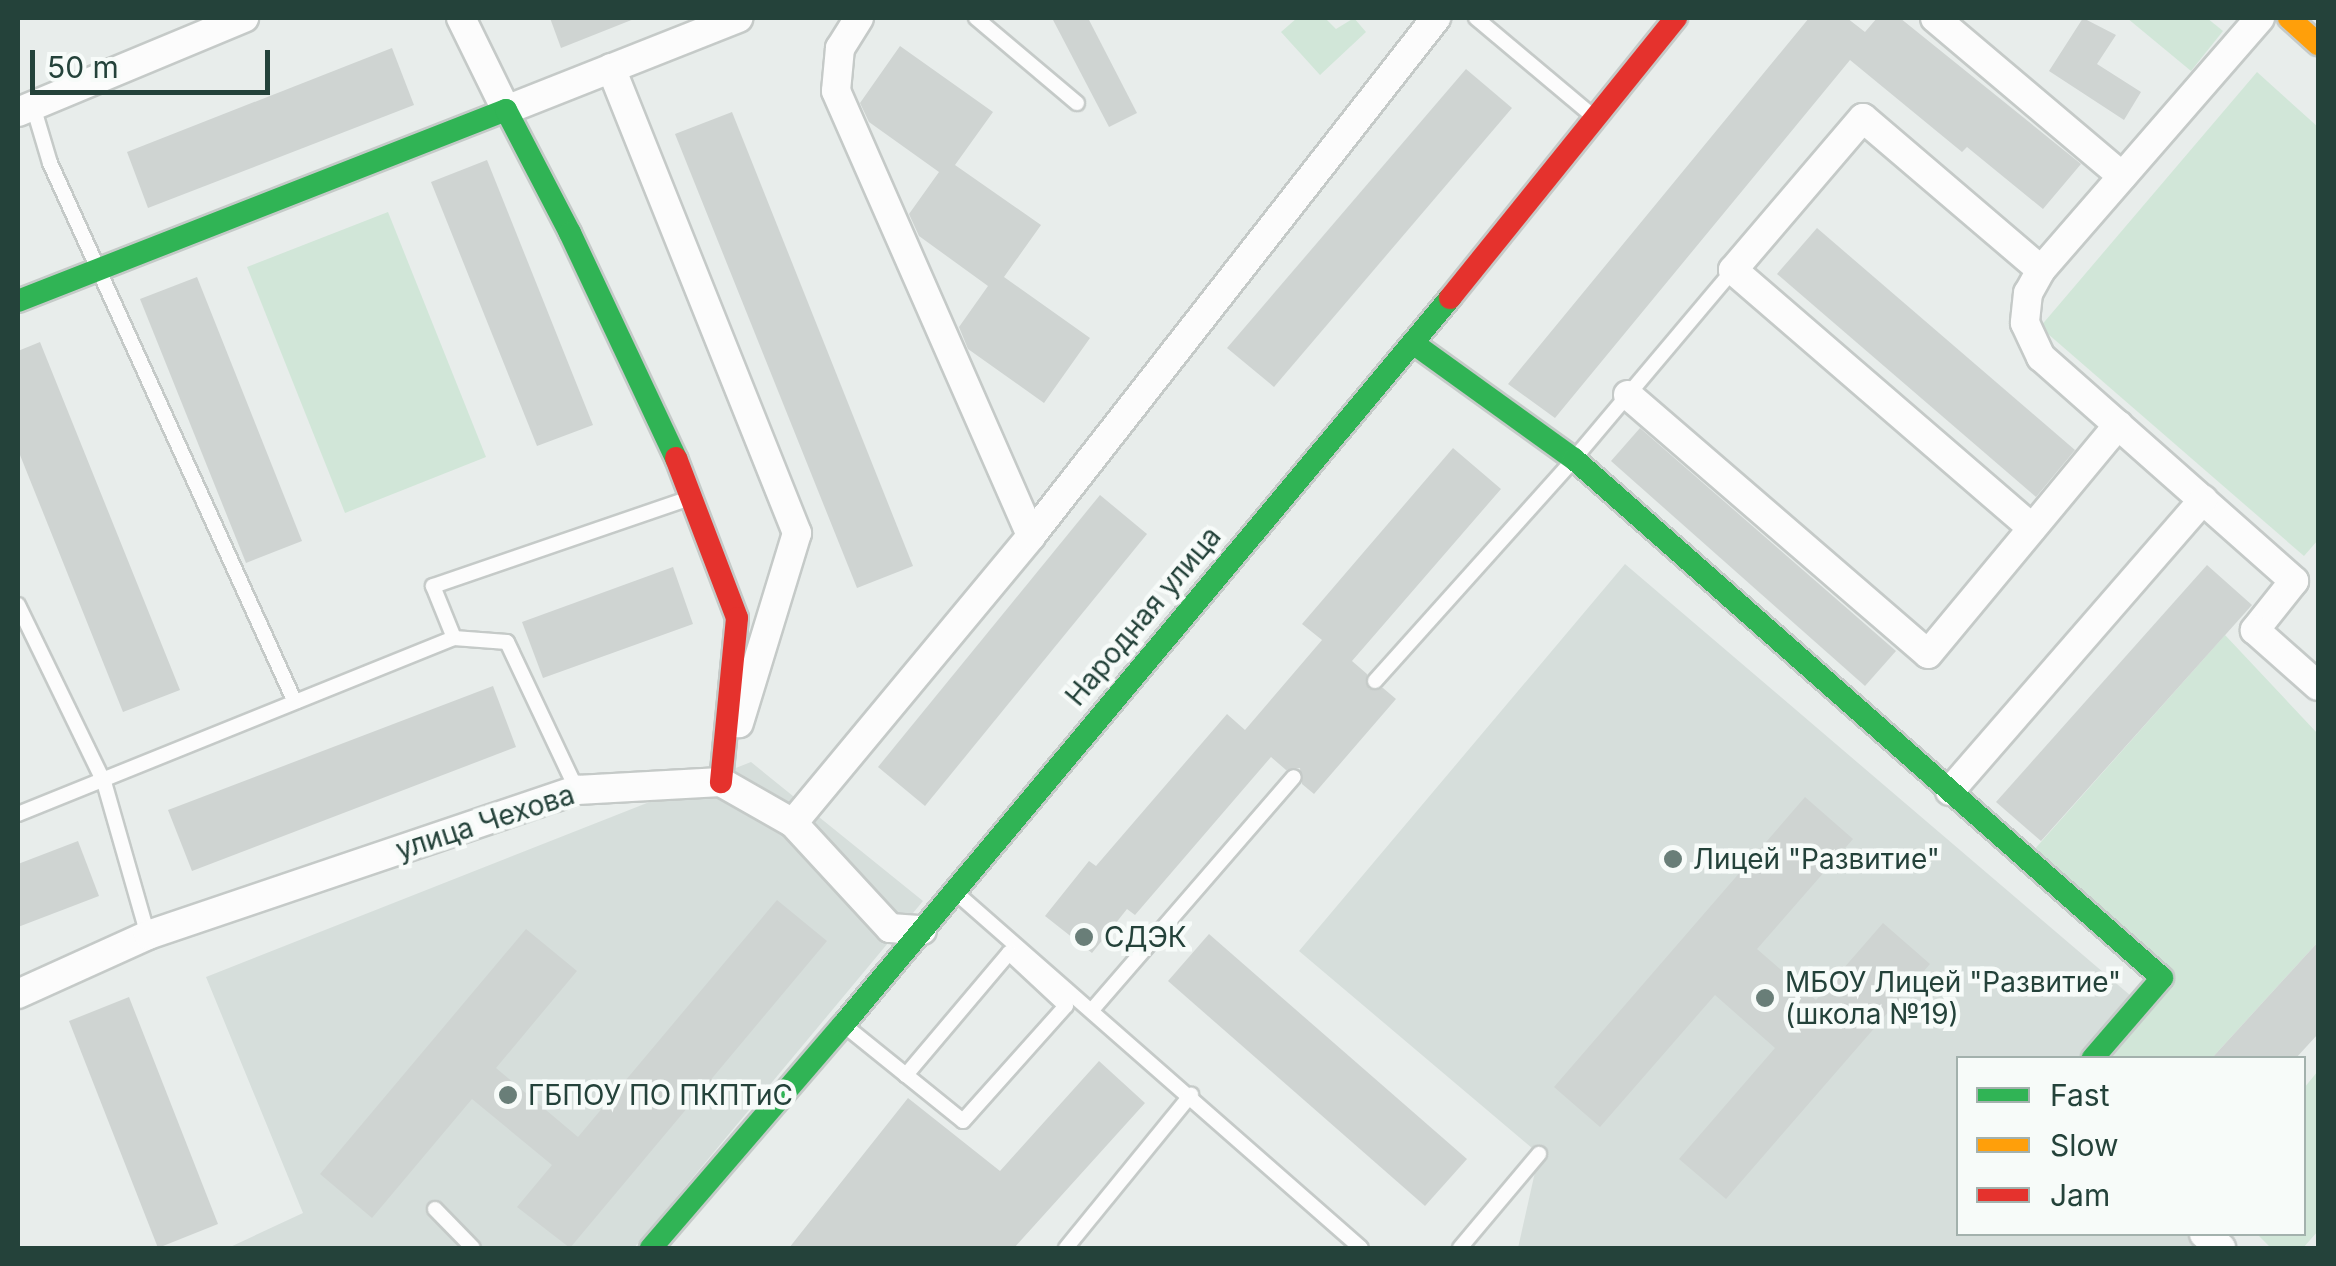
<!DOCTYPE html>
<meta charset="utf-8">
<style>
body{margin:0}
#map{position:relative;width:2336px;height:1266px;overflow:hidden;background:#e8edeb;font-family:Inter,sans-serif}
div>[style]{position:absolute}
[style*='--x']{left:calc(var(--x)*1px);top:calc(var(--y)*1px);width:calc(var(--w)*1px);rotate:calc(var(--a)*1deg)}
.built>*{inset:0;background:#d6dedb}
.green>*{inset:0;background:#d1e6d8}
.building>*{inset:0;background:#cfd4d2}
.roads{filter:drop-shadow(2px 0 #c5cac8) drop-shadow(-2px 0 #c5cac8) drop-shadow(0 2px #c5cac8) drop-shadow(0 -2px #c5cac8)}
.lane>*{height:14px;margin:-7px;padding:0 7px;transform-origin:7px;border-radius:7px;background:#fcfcfc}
.street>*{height:28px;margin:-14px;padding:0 14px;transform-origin:14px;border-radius:14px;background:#fcfcfc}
.fast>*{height:22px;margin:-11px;padding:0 11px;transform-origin:11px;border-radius:11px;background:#30b455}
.slow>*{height:22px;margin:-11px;padding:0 11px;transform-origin:11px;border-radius:11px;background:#ff9f0a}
.jam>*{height:22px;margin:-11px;padding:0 11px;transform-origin:11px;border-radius:11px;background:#e5322d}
.dots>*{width:28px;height:28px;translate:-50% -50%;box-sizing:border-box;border:5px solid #f7fbf9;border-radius:50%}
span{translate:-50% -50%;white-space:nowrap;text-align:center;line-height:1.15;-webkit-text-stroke:9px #f7fbf9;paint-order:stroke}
.street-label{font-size:28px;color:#24423a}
.poi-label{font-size:28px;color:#24423a}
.left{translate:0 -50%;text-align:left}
.frame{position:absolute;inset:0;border:20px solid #24423a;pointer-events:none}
.legend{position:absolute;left:1956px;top:1056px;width:350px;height:180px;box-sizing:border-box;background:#f7fbf9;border:2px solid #a3b1ad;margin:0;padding:12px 18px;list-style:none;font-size:30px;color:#24423a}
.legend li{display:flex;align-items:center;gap:20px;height:50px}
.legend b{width:50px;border:2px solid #a3b1ad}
.scale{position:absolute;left:30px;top:50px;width:240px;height:45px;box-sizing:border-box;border:5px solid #24423a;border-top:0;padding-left:12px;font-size:30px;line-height:35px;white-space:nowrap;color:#24423a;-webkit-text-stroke:8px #f7fbf9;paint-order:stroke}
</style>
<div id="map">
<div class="built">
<i style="clip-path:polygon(1625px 564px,2131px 996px,2078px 1058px,1958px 1058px,1958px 1234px,2190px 1234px,2207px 1248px,1518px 1248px,1539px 1154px,1299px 951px)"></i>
<i style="clip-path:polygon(751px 762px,923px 901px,634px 1248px,228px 1248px,303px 1213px,206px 977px)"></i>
</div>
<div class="green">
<i style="clip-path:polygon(1297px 18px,1325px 18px,1336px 29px,1354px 18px,1366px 32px,1320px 75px,1281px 32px)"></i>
<i style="clip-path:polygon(2127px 18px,2207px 18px,2223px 31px,2191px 71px)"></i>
<i style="clip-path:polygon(2257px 72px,2318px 127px,2318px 540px,2304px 556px,2040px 327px)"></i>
<i style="clip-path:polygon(388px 212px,486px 457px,345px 513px,247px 267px)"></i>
<i style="clip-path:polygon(2225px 635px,2318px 734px,2318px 942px,2212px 1058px,2106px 1058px,2174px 977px,2033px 851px)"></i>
<i style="clip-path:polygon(2318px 1071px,2318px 1231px,2303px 1248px,2271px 1248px,2257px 1234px,2304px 1234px,2304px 1088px)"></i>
</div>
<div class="building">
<i style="clip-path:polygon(550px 18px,634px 18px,634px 19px,561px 48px)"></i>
<i style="clip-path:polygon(1052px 18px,1088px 18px,1137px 113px,1109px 127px)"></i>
<i style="clip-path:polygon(1809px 18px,1847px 18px,1865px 32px,1877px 18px,1900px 18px,2081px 164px,2043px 209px,1967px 147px,1962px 152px,1850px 60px,1555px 418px,1508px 384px)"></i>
<i style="clip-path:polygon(2083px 18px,2116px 35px,2097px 64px,2141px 92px,2124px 120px,2049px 71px)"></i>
<i style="clip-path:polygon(900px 46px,993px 112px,955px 165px,1041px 225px,1004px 277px,1090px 338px,1044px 403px,968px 349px,959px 327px,988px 286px,919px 236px,909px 214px,939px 172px,869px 122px,860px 103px)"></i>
<i style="clip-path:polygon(392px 48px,414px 105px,148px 208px,127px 152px)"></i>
<i style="clip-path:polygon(1466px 69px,1512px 108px,1274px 387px,1227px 348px)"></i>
<i style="clip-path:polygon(732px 112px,913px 566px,857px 588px,675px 134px)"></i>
<i style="clip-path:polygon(487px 160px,593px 425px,537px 446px,431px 182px)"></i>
<i style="clip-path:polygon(1817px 228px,2075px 450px,2036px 497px,1777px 274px)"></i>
<i style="clip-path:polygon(197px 277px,302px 541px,246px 563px,140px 299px)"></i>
<i style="clip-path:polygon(40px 342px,180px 690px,123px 712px,18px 450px,18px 351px)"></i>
<i style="clip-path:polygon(1640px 428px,1896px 651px,1865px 686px,1611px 461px)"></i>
<i style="clip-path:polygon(1453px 448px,1501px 489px,1352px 661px,1367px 674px,1369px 689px,1383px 688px,1396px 699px,1314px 794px,1302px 784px,1300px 768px,1286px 770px,1271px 757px,1135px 915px,1127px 909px,1092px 953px,1045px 916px,1089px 861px,1096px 866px,1227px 714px,1245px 730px,1322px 640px,1302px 624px)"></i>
<i style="clip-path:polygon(1100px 495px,1147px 534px,925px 806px,878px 767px)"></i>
<i style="clip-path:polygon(2207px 565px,2252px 605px,2041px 841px,1996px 802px)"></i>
<i style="clip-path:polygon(673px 567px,693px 624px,543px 678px,522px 622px)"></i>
<i style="clip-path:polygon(493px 686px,516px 747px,192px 871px,168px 810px)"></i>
<i style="clip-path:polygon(1805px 797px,1853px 839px,1757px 949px,1816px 1000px,1883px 923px,1930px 964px,1726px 1199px,1679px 1159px,1775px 1048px,1715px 995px,1600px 1127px,1554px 1087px)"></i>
<i style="clip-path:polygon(78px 841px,99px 896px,18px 927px,18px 864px)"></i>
<i style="clip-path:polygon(777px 900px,827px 941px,570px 1248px,517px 1207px,552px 1165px,472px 1099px,372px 1218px,320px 1174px,526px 929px,577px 971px,496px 1068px,578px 1137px)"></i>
<i style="clip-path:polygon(1209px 934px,1467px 1159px,1425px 1206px,1168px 981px)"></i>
<i style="clip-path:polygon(2318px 942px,2318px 1034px,2296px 1058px,2212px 1058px)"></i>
<i style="clip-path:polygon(129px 997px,218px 1224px,158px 1248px,69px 1021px)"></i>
<i style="clip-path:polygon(1099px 1061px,1145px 1103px,1014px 1248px,789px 1248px,908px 1098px,1000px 1171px)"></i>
</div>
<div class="roads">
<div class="lane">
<i style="--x:976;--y:18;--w:132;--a:40.1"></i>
<i style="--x:1476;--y:18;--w:154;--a:40"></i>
<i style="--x:33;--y:106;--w:59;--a:73.4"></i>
<i style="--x:50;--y:163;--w:592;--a:65.56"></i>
<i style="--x:18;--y:605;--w:197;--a:64.1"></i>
<i style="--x:104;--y:782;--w:159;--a:74"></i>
<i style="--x:454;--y:638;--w:53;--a:4.3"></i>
<i style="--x:507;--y:642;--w:164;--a:64.7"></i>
<i style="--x:1375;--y:681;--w:298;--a:-48.1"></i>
<i style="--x:1574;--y:459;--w:247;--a:-49.9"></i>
<i style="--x:18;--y:814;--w:470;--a:-22"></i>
<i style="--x:454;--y:638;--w:56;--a:-112"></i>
<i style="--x:433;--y:586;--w:275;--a:-18.9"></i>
<i style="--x:954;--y:891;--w:541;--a:41.26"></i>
<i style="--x:1092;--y:1010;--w:308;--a:-49.1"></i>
<i style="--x:844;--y:1025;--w:80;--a:38.9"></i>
<i style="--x:906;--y:1075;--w:73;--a:38.9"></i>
<i style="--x:963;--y:1121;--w:154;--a:-48.2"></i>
<i style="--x:1066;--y:1006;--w:78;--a:-137.1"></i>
<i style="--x:1009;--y:953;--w:160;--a:130.2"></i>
<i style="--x:435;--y:1209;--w:54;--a:45.7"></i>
<i style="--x:1066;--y:1248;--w:198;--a:-50.8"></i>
<i style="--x:1460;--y:1248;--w:123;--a:-50"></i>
</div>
<div class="street">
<i style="--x:461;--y:18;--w:102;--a:63.9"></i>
<i style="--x:506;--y:110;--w:250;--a:-21.6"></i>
<i style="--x:859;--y:18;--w:36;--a:122"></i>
<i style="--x:840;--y:48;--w:43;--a:95.3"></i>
<i style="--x:836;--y:91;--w:486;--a:66.3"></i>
<i style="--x:1935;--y:18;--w:245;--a:40.2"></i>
<i style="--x:2260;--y:18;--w:334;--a:131"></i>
<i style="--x:2041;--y:270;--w:26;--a:119"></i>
<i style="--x:2028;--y:293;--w:30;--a:96"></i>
<i style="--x:2025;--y:323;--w:38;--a:65"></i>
<i style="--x:2041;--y:357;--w:338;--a:41.5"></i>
<i style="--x:2294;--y:581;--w:63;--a:128.5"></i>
<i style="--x:2255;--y:630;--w:84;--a:41.6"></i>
<i style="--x:611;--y:68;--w:501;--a:68.2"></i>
<i style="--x:797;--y:533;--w:199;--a:107"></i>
<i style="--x:18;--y:112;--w:245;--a:-22.6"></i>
<i style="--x:1628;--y:395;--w:396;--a:40.8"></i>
<i style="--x:1928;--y:654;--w:298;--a:-50.3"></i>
<i style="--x:2032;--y:528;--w:395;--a:-139.2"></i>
<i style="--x:1733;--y:270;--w:200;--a:-49.5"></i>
<i style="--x:1863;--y:118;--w:234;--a:40.5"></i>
<i style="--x:1950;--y:791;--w:386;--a:-49"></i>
<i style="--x:793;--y:823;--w:373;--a:-50.3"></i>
<i style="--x:1031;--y:536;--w:658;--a:-51.98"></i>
<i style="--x:18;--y:994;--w:143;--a:-24.4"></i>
<i style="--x:148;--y:935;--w:453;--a:-18.7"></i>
<i style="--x:577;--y:790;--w:144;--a:-3.2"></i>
<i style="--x:721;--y:782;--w:83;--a:29.7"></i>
<i style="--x:793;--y:823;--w:143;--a:47.3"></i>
<i style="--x:890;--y:928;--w:32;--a:4"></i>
<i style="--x:2204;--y:1234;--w:22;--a:39"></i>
</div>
<div class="fast">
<i style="--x:18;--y:301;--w:524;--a:-21.38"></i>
<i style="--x:506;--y:110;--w:139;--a:62.5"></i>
<i style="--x:570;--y:233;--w:249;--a:64.8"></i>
<i style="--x:1413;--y:343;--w:198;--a:35.8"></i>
<i style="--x:1574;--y:459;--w:784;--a:41.43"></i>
<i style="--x:2162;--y:978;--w:106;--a:130.8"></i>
<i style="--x:651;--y:1248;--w:294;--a:-49.3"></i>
<i style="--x:843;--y:1025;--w:947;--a:-50.14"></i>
</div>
<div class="slow">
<i style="--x:2289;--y:18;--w:39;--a:42"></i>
</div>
<div class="jam">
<i style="--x:1450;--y:298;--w:360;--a:-51.1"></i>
<i style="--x:676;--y:458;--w:171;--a:69.1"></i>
<i style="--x:737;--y:618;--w:165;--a:95.6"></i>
</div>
</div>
<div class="dots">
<i style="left:1673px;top:859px;background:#697e78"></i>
<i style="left:1084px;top:937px;background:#697e78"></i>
<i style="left:1765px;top:998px;background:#697e78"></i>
<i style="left:508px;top:1095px;background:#697e78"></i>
</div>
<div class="street-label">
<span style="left:1143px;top:616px;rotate:-50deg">Народная улица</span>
<span style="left:485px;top:822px;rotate:-18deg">улица Чехова</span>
</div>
<div class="poi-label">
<span class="left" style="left:1693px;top:859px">Лицей "Развитие"</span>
<span class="left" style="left:1104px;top:937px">СДЭК</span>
<span class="left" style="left:1785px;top:998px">МБОУ Лицей "Развитие"<br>(школа №19)</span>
<span class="left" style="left:528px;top:1095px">ГБПОУ ПО ПКПТиС</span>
</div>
<div class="frame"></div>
<ul class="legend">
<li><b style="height:12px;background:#30b455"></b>Fast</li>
<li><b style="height:12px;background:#ff9f0a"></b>Slow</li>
<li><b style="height:12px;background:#e5322d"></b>Jam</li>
</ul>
<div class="scale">50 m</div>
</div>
